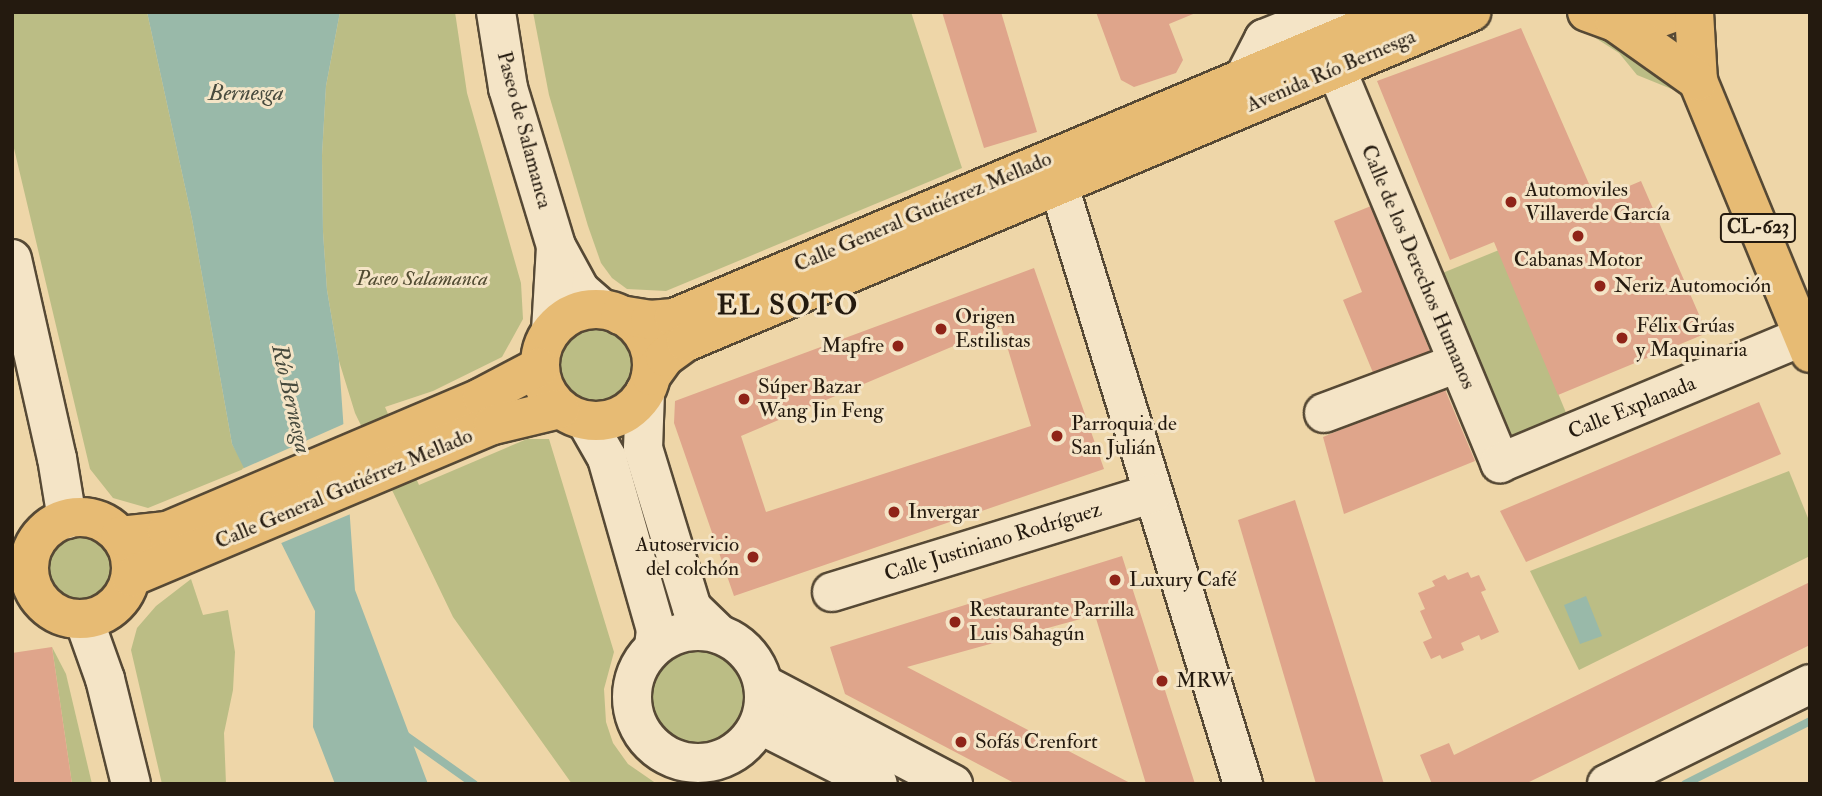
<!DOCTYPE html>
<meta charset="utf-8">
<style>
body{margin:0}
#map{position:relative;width:1822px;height:796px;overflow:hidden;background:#eed6a8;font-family:"IM FELL Double Pica",serif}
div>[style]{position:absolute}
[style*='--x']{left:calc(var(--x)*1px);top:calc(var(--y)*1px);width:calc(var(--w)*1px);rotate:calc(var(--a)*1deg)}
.green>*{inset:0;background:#bbbd85}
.round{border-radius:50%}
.water>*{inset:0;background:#99b9a9}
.pier>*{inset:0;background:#eed6a8}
.stream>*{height:8px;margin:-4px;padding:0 4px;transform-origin:4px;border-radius:4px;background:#99b9a9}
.building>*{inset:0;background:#dfa58b}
.roads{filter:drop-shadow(2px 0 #564935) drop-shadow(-2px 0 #564935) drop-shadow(0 2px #564935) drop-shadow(0 -2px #564935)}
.minor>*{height:38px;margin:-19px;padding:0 19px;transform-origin:19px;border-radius:19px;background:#f4e4c6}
.minor>.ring{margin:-19px;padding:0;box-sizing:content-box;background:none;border:38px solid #f4e4c6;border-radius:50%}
.major>*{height:38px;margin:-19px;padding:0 19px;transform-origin:19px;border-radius:19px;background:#e7bb74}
.major>.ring{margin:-19px;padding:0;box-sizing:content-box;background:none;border:38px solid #e7bb74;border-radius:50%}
.dots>*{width:19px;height:19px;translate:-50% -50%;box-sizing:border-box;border:4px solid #f4e4c6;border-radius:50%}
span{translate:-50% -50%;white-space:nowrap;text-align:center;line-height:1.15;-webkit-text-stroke:6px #f4e4c6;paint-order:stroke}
.shield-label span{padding:2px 5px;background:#f4e4c6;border:2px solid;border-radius:5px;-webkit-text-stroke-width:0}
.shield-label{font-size:19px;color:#241a0f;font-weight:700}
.street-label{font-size:21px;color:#241a0f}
.poi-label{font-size:21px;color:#241a0f}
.left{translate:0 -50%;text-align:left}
.right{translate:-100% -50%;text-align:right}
.park-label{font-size:21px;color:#514b32;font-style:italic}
.water-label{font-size:23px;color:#474a3d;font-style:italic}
.district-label{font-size:28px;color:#241a0f;font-weight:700;letter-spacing:2px}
.frame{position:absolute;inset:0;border:14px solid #241a0f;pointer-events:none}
</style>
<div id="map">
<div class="green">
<i style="clip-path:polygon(12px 12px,147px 12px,192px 219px,232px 444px,246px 468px,148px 508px,113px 498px,90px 469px,12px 140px)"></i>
<i style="clip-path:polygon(340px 12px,455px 12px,467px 93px,521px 283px,523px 319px,502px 357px,433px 391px,385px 407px,419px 485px,527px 439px,549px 439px,614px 652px,604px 689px,606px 722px,613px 743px,628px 764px,657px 784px,572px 784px,453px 617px,355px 413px,339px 361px,327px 290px,323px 232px,322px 155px,326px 86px)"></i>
<i style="clip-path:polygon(533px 12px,911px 12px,962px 168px,666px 291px,627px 289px,612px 278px,601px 263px,588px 226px,549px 95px)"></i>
<i style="clip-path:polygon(1586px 32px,1620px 44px,1666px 77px,1679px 92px,1637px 75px,1619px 53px)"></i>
<i style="clip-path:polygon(1499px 250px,1569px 420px,1510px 444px,1440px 274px)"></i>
<i class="round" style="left:556px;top:325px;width:80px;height:80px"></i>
<i style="clip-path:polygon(1789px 471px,1810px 523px,1810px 556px,1579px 670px,1530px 571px)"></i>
<i class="round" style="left:47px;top:534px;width:66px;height:66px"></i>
<i style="clip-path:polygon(191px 579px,203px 615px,228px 610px,235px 652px,233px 690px,224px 733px,226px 784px,162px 784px,131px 650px,137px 628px,156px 606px)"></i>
<i class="round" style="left:644px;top:643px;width:108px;height:108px"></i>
<i style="clip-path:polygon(52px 647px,66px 674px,92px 784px,72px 784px)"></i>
</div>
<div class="water">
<i style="clip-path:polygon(147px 12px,340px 12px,326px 86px,322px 155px,323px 232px,327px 290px,339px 361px,355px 590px,428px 784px,335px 784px,313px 727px,315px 611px,232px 444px,192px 219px)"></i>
<i style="clip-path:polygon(1586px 596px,1602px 636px,1580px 644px,1564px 605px)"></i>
</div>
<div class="pier">
<i style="clip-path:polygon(346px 423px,353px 513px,279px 544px,242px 469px)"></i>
</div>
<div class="stream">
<i style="--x:405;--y:735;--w:85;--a:35.4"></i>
<i style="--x:1685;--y:784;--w:140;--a:-26.7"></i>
</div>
<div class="building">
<i style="clip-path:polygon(942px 12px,1001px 12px,1037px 132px,984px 148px)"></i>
<i style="clip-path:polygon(1096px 12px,1198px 12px,1169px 24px,1183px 60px,1176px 73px,1134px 87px,1121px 80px)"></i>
<i style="clip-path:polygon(1521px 28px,1596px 200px,1641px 181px,1707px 333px,1558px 395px,1494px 242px,1450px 260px,1377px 81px)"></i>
<i style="clip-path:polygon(1371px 206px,1432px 356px,1376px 380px,1343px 300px,1362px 292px,1334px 221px)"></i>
<i style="clip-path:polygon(evenodd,1034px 268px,1104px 469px,734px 596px,674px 423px,675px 401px,1034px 268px,1001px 326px,1031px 426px,766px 512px,741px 436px,1001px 326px)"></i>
<i style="clip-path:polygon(1444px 387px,1475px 461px,1344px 514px,1323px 437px)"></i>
<i style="clip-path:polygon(1759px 402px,1781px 454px,1526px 562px,1500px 511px)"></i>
<i style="clip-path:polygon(1295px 500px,1384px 784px,1316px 784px,1238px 520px)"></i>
<i style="clip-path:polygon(1122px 556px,1195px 784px,1146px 784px,1095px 615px,907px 667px,1132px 784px,1016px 784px,845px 694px,830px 647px)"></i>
<i style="clip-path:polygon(1468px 572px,1471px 578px,1479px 575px,1486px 590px,1481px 592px,1499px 632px,1481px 640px,1479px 635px,1461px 643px,1464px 650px,1442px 659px,1440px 655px,1431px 659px,1423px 642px,1432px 638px,1420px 611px,1425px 609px,1418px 593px,1435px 586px,1432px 581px,1445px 575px,1448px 580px)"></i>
<i style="clip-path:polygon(1810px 582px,1810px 645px,1525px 784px,1432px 784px,1420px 755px,1449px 743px,1454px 755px)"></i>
<i style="clip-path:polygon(52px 647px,72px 784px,12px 784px,12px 653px)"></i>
</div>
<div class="roads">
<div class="minor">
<i style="--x:496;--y:12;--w:77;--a:81"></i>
<i style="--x:508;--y:88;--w:165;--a:73.1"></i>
<i style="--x:556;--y:246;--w:50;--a:61.4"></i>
<i style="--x:580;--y:290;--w:29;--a:41"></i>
<i style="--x:1337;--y:71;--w:425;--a:67.4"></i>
<i style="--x:1500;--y:463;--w:329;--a:-22.7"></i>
<i style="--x:1245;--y:76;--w:42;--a:-62.8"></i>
<i style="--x:1264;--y:39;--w:72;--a:-21.9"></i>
<i style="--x:1059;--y:186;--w:626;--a:72.9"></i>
<i style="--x:12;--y:259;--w:204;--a:77.3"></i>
<i style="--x:57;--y:458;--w:62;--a:80.7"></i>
<i style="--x:551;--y:331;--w:83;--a:-86.6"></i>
<i style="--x:645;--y:392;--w:56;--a:92"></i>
<i style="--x:643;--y:448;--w:167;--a:73"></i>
<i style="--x:692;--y:608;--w:37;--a:44"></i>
<i style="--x:1324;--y:413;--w:143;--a:-20.5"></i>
<i style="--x:586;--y:421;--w:43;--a:60.4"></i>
<i style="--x:607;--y:458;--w:179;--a:74.1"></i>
<i style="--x:656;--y:630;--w:16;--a:97"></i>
<i style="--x:832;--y:592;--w:336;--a:-17.1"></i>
<i style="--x:84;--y:620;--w:63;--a:70.4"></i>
<i style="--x:105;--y:679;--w:108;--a:76.1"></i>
<i class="ring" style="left:632px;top:631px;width:94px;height:94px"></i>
<i style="--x:763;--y:684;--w:215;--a:27.8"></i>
<i style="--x:759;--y:724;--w:133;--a:26.8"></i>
<i style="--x:1607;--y:784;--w:226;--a:-26.2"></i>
</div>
<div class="major">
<i style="--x:1587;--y:12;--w:30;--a:20"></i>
<i style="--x:1615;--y:22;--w:30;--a:2"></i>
<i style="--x:1645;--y:23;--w:33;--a:-20"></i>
<i style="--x:1694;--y:12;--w:69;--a:86.7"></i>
<i style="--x:1698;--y:81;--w:294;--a:67.6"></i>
<i style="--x:1615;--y:22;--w:102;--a:35.4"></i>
<i class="ring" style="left:540px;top:309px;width:74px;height:74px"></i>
<i style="--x:620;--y:315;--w:30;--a:9"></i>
<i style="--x:650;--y:320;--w:24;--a:-5"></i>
<i style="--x:674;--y:318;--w:788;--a:-22.85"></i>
<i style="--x:651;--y:376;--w:24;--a:-54"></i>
<i style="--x:665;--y:357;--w:26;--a:-36"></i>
<i style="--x:686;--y:342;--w:852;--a:-22.8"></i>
<i class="ring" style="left:29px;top:517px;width:64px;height:64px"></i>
<i style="--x:120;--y:536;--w:47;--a:-6.1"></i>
<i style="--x:167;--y:531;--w:342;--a:-23"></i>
<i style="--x:482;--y:397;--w:64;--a:-27.8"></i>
<i style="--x:131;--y:577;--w:393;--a:-22.8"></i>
<i style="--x:493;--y:425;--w:69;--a:-13.4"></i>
</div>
</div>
<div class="dots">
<i style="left:1511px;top:202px;background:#8f2418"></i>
<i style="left:1578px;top:236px;background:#8f2418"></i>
<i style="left:1600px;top:286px;background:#8f2418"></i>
<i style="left:941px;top:329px;background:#8f2418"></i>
<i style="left:1622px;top:338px;background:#8f2418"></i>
<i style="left:898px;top:346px;background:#8f2418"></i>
<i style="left:744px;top:399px;background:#8f2418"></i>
<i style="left:1057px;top:436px;background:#8f2418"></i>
<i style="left:894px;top:512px;background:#8f2418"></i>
<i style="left:753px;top:557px;background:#8f2418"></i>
<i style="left:1115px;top:580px;background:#8f2418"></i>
<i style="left:955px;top:622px;background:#8f2418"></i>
<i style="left:1162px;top:681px;background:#8f2418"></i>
<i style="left:961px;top:742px;background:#8f2418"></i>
</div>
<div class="shield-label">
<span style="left:1758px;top:228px">CL-623</span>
</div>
<div class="street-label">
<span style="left:1331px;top:71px;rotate:-23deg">Avenida Río Bernesga</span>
<span style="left:524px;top:130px;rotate:75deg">Paseo de Salamanca</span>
<span style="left:923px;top:212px;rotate:-23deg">Calle General Gutiérrez Mellado</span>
<span style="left:1418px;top:267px;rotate:67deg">Calle de los Derechos Humanos</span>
<span style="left:1632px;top:408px;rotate:-22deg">Calle Explanada</span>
<span style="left:344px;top:489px;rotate:-23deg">Calle General Gutiérrez Mellado</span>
<span style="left:993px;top:542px;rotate:-17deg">Calle Justiniano Rodríguez</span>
</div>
<div class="poi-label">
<span class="left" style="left:1525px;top:202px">Automoviles<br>Villaverde García</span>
<span style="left:1578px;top:260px">Cabanas Motor</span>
<span class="left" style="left:1614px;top:286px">Neriz Automoción</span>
<span class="left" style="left:955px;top:329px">Origen<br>Estilistas</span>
<span class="left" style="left:1636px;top:338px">Félix Grúas<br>y Maquinaria</span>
<span class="right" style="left:884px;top:346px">Mapfre</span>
<span class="left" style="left:758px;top:399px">Súper Bazar<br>Wang Jin Feng</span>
<span class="left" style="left:1071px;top:436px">Parroquia de<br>San Julián</span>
<span class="left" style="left:908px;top:512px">Invergar</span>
<span class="right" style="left:739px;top:557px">Autoservicio<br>del colchón</span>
<span class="left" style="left:1129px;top:580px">Luxury Café</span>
<span class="left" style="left:969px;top:622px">Restaurante Parrilla<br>Luis Sahagún</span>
<span class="left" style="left:1176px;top:681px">MRW</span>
<span class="left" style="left:975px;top:742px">Sofás Crenfort</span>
</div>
<div class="park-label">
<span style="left:422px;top:279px">Paseo Salamanca</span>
</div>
<div class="water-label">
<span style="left:246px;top:93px">Bernesga</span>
<span style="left:291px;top:399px;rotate:77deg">Río Bernesga</span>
</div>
<div class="district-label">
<span style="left:788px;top:306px">EL SOTO</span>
</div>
<div class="frame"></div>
</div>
